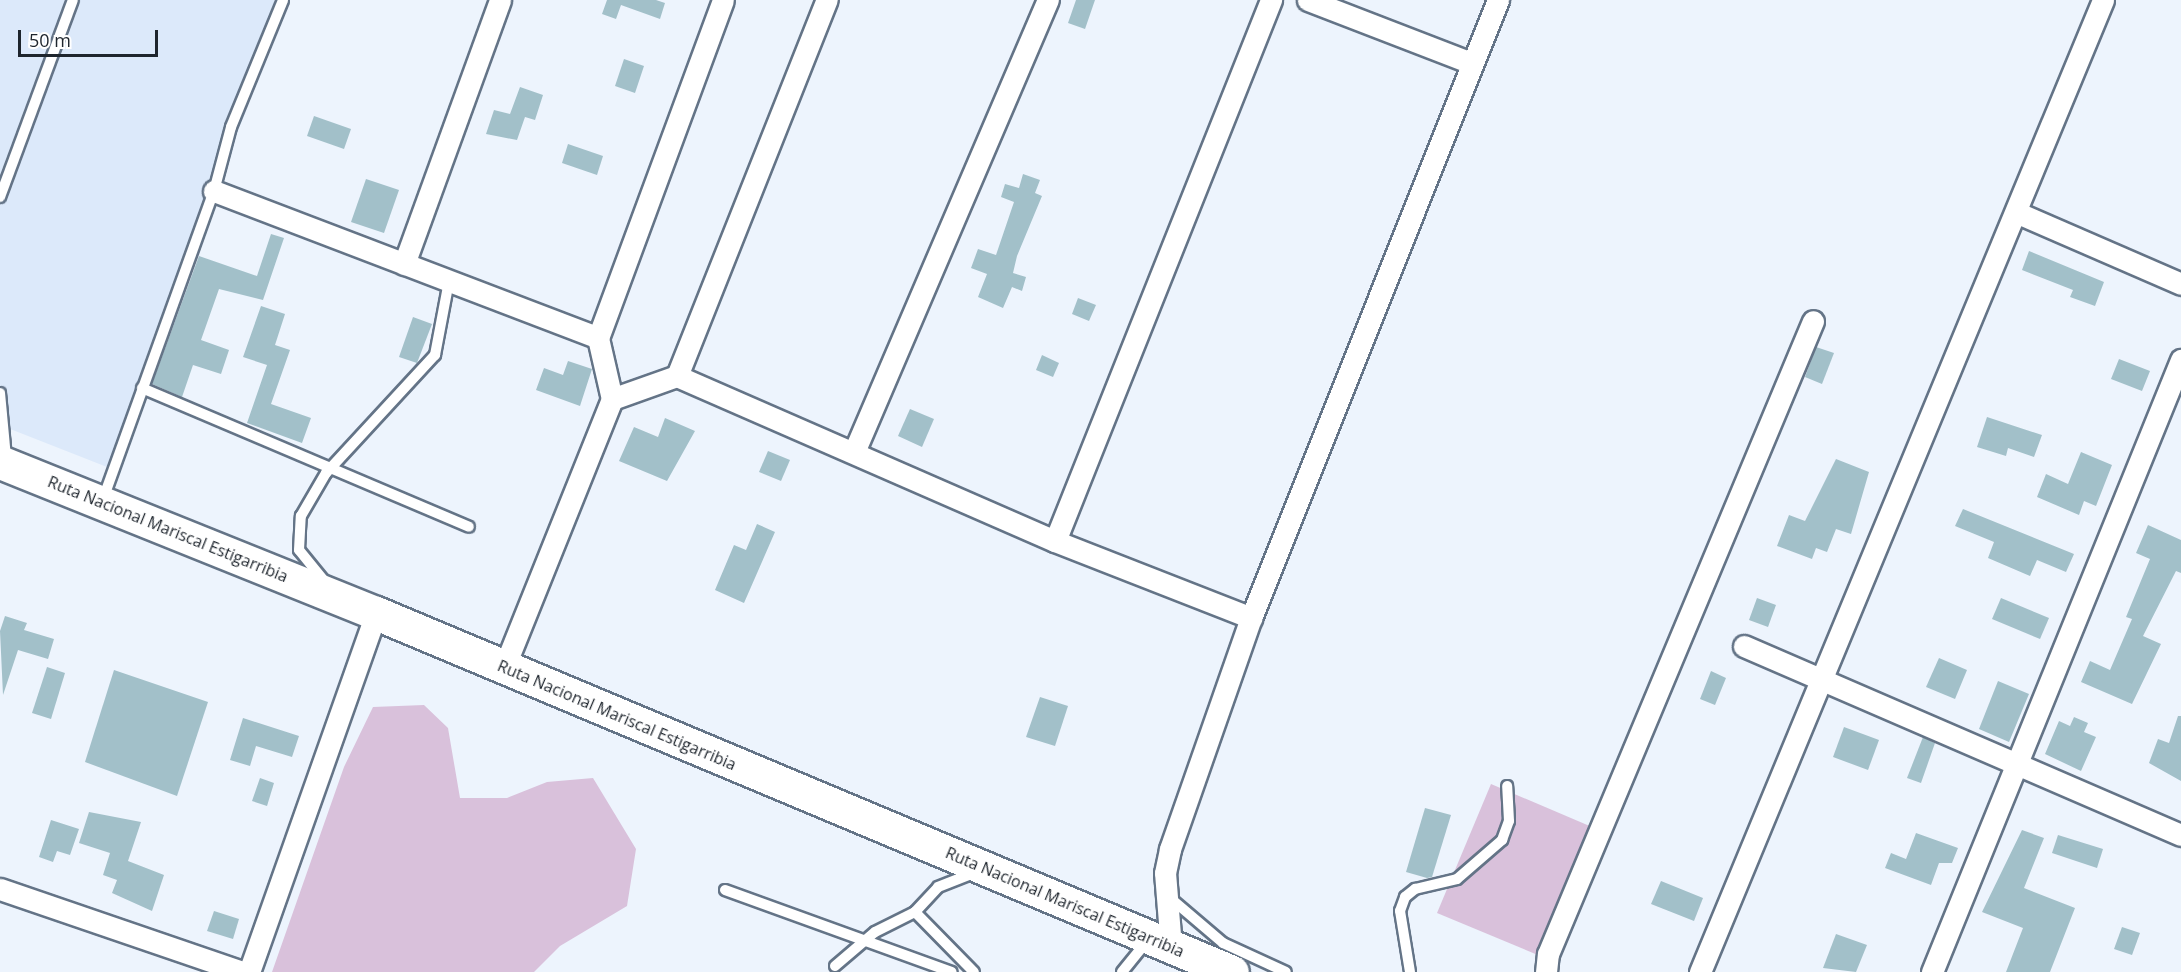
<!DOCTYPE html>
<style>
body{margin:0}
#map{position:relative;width:2181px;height:972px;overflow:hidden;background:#edf4fd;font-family:"Open Sans",sans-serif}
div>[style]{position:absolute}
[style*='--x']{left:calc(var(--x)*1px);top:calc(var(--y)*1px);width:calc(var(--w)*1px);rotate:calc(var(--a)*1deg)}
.built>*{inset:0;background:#dce9fa}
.green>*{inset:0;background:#d9c1db}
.building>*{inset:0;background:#a2c0c9}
.roads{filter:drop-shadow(2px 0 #647487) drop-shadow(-2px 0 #647487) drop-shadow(0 2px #647487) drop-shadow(0 -2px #647487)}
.lane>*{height:10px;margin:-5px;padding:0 5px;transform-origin:5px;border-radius:5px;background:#fff}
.street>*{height:21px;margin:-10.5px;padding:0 10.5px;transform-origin:10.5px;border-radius:10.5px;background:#fff}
.primary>*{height:33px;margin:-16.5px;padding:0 16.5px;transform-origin:16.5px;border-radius:16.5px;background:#fff}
span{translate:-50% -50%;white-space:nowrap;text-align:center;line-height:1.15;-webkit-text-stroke:4.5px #fff;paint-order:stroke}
.street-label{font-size:16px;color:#1e252d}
.scale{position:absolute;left:18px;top:30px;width:140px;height:27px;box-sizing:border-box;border:3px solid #1e252d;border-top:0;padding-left:8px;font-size:18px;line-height:21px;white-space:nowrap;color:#1e252d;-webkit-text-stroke:4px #fff;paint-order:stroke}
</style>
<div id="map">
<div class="built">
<i style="clip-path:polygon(0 0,289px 0,107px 467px,0 425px)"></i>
</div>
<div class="green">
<i style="clip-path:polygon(424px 705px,448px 728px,460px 798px,507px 798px,547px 782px,593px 778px,636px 849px,627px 906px,560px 946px,534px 972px,272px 972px,344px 767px,373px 707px)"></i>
<i style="clip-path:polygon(1491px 784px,1599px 830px,1545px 958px,1437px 913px)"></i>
</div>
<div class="building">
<i style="clip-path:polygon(607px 0,656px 0,665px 3px,660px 19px,621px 5px,616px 19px,602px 14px)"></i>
<i style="clip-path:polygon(1076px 0,1095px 0,1085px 29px,1068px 23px)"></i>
<i style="clip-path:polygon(624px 59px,644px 66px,635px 93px,615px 86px)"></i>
<i style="clip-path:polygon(520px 87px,543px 95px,535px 120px,525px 117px,517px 140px,486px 134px,494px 110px,510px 114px)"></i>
<i style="clip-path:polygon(314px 116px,351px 129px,344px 149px,307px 136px)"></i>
<i style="clip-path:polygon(568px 144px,603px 156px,597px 175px,562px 163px)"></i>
<i style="clip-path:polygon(1023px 174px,1040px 180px,1035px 193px,1042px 196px,1017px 256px,1013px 273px,1026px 277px,1022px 291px,1012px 287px,1003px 308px,978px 297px,987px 274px,971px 268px,978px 249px,996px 255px,1014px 202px,1001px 197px,1005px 184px,1019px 188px)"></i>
<i style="clip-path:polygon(366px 179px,399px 190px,384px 233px,351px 222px)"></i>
<i style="clip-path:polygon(271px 234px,284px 238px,263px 300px,219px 289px,201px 340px,229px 350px,221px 374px,193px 365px,182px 397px,152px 384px,199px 256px,257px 276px)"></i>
<i style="clip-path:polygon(2029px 251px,2104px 282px,2095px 306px,2070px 297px,2073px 290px,2022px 270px)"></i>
<i style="clip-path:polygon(1078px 298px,1096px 305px,1089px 321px,1072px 314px)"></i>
<i style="clip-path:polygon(261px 306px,285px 314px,275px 345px,290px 350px,271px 404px,311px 418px,302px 443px,247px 423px,267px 365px,243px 357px)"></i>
<i style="clip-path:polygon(413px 317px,432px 324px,417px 363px,399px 357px)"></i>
<i style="clip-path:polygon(1816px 347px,1834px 353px,1822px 384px,1805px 377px)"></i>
<i style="clip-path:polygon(1042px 355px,1059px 363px,1053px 377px,1036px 370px)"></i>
<i style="clip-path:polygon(2119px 359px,2150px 371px,2142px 391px,2111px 379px)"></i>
<i style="clip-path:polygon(568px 361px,592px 369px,580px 406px,536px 390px,544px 368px,563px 375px)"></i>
<i style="clip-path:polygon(910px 409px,934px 419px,922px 447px,898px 436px)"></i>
<i style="clip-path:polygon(1987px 417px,2042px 435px,2034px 457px,2008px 448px,2006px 456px,1977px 447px)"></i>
<i style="clip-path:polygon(665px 418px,695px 431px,667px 481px,619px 461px,634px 427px,658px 437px)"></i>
<i style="clip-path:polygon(768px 451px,790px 460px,781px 481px,759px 472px)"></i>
<i style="clip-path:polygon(2081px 452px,2112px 465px,2096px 506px,2084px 501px,2079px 515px,2037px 497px,2046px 474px,2068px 484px)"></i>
<i style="clip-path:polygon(1836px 459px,1869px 472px,1851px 534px,1836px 529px,1827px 552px,1816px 548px,1812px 559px,1777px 546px,1789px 515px,1805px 521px)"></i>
<i style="clip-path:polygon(1963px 509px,2074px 554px,2066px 572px,2037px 560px,2030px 576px,1988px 558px,1994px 542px,1955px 526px)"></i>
<i style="clip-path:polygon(757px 524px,775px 532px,744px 603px,715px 590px,734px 545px,746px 550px)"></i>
<i style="clip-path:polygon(2148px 525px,2181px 540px,2181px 573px,2176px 571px,2143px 636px,2161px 644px,2132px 704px,2081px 682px,2090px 661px,2110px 670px,2132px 619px,2126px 617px,2150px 559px,2136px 553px)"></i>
<i style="clip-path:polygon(1757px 598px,1776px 605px,1768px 627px,1749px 620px)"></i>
<i style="clip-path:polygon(2001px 598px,2049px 618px,2040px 639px,1992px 619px)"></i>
<i style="clip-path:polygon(5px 616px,27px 623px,24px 630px,54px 639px,48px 659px,18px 650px,3px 695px,0 631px)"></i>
<i style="clip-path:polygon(1939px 658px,1967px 670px,1955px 699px,1926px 687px)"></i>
<i style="clip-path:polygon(47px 667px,65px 673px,51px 719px,32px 713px)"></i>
<i style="clip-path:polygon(114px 670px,208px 702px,177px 796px,85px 762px)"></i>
<i style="clip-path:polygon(1711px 671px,1726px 678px,1715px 705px,1700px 699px)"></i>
<i style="clip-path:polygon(1998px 681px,2029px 694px,2009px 742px,1979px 729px)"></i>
<i style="clip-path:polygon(1040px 697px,1068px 706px,1055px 746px,1026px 737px)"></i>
<i style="clip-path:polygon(2178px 716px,2181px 716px,2181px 781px,2149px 763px,2158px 739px,2169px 743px)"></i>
<i style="clip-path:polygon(2074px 717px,2088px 723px,2084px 732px,2096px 737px,2081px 771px,2045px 754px,2059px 721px,2070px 726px)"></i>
<i style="clip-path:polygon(243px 718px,299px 736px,292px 757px,256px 746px,250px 766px,230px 760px)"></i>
<i style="clip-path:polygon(1844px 727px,1879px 740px,1868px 770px,1833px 757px)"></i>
<i style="clip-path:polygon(1923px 737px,1935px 743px,1921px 783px,1907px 778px)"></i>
<i style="clip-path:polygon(260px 778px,274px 783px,267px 806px,252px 801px)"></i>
<i style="clip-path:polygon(1425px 808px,1451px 815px,1432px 877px,1427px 878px,1406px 872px)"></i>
<i style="clip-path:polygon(89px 812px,141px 822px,128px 861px,164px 875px,152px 911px,112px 893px,117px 880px,103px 875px,110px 853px,79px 843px)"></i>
<i style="clip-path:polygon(51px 820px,79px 829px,70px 855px,57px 851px,53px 862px,39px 857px)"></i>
<i style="clip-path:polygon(2022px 830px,2044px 838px,2024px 888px,2075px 908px,2050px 972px,2006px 972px,2023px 928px,1982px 912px)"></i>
<i style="clip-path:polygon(1916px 833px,1958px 848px,1952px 863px,1939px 863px,1931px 885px,1885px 868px,1891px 853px,1906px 859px)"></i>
<i style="clip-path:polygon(2058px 835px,2103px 849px,2097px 868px,2052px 853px)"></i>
<i style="clip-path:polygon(1661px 881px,1703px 898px,1694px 921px,1651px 904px)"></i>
<i style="clip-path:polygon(214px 911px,239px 919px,233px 939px,207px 931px)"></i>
<i style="clip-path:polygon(2122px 927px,2140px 933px,2132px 955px,2114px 949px)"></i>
<i style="clip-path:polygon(1836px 934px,1867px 945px,1856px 972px,1823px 968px)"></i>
</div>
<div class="roads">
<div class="lane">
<i style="--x:0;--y:197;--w:210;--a:-69.7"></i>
<i style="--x:142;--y:388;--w:355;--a:23"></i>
<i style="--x:0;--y:393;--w:65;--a:84.7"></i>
<i style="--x:103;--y:499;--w:327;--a:-70.2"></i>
<i style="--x:214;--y:191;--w:66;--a:-75.1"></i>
<i style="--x:231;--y:127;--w:137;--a:-67.7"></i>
<i style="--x:325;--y:582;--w:41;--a:-129.1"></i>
<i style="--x:299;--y:550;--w:34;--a:-87"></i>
<i style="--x:301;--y:516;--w:50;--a:-59.8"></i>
<i style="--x:326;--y:473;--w:161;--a:-47.3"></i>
<i style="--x:435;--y:355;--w:75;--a:-79.3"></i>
<i style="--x:725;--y:890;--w:241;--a:19.9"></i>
<i style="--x:1169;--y:897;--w:71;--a:40.4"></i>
<i style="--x:1223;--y:943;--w:69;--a:24.7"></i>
<i style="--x:915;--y:912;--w:84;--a:45.5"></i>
<i style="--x:835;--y:966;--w:52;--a:-40.4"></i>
<i style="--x:875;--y:932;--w:45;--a:-26.6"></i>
<i style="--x:915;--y:912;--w:34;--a:-47"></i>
<i style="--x:938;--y:887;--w:41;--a:-21.5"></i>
<i style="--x:1122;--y:972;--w:41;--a:-50.9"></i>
<i style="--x:1410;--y:972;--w:62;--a:-99.3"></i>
<i style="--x:1400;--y:911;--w:15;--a:-70"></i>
<i style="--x:1405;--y:897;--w:13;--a:-39"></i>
<i style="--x:1415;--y:889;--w:43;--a:-13.4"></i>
<i style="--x:1457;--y:879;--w:60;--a:-40.9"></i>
<i style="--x:1502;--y:840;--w:20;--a:-70"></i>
<i style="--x:1509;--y:821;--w:35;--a:-93"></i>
</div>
<div class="street">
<i style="--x:1308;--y:0;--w:175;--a:21.1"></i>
<i style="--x:214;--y:191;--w:411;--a:20.9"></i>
<i style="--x:598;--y:338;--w:63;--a:77.1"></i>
<i style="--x:612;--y:399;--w:290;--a:111.9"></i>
<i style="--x:2018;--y:213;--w:178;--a:23.5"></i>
<i style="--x:404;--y:264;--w:281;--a:-70"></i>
<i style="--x:598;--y:338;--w:360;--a:-69.7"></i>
<i style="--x:677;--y:376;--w:405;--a:-68.3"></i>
<i style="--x:612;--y:399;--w:69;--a:-19.5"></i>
<i style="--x:677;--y:376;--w:412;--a:23.6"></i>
<i style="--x:1055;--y:541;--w:211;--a:21.4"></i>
<i style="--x:854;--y:452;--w:492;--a:-66.8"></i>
<i style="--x:1055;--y:541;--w:583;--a:-68.24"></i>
<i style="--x:1744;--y:646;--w:476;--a:23.4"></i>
<i style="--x:0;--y:889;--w:257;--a:18.9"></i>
<i style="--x:1171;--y:947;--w:74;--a:-94.6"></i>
<i style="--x:1165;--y:873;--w:25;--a:-78"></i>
<i style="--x:1170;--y:849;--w:245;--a:-70.7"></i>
<i style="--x:1251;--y:618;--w:666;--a:-68.21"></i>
<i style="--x:249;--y:972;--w:381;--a:-70.5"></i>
<i style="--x:1546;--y:972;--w:18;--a:-84"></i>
<i style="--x:1548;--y:954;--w:686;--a:-67.28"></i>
<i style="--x:1700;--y:972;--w:1052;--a:-67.48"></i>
<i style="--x:1932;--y:972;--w:661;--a:-67.86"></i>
</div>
<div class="primary">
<i style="--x:0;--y:462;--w:405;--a:21.9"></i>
<i style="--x:376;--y:613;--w:928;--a:22.75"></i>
</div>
</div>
<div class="street-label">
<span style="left:168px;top:529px;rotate:22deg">Ruta Nacional Mariscal Estigarribia</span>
<span style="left:617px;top:715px;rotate:23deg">Ruta Nacional Mariscal Estigarribia</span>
<span style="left:1065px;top:902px;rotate:23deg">Ruta Nacional Mariscal Estigarribia</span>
</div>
<div class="scale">50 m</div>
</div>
